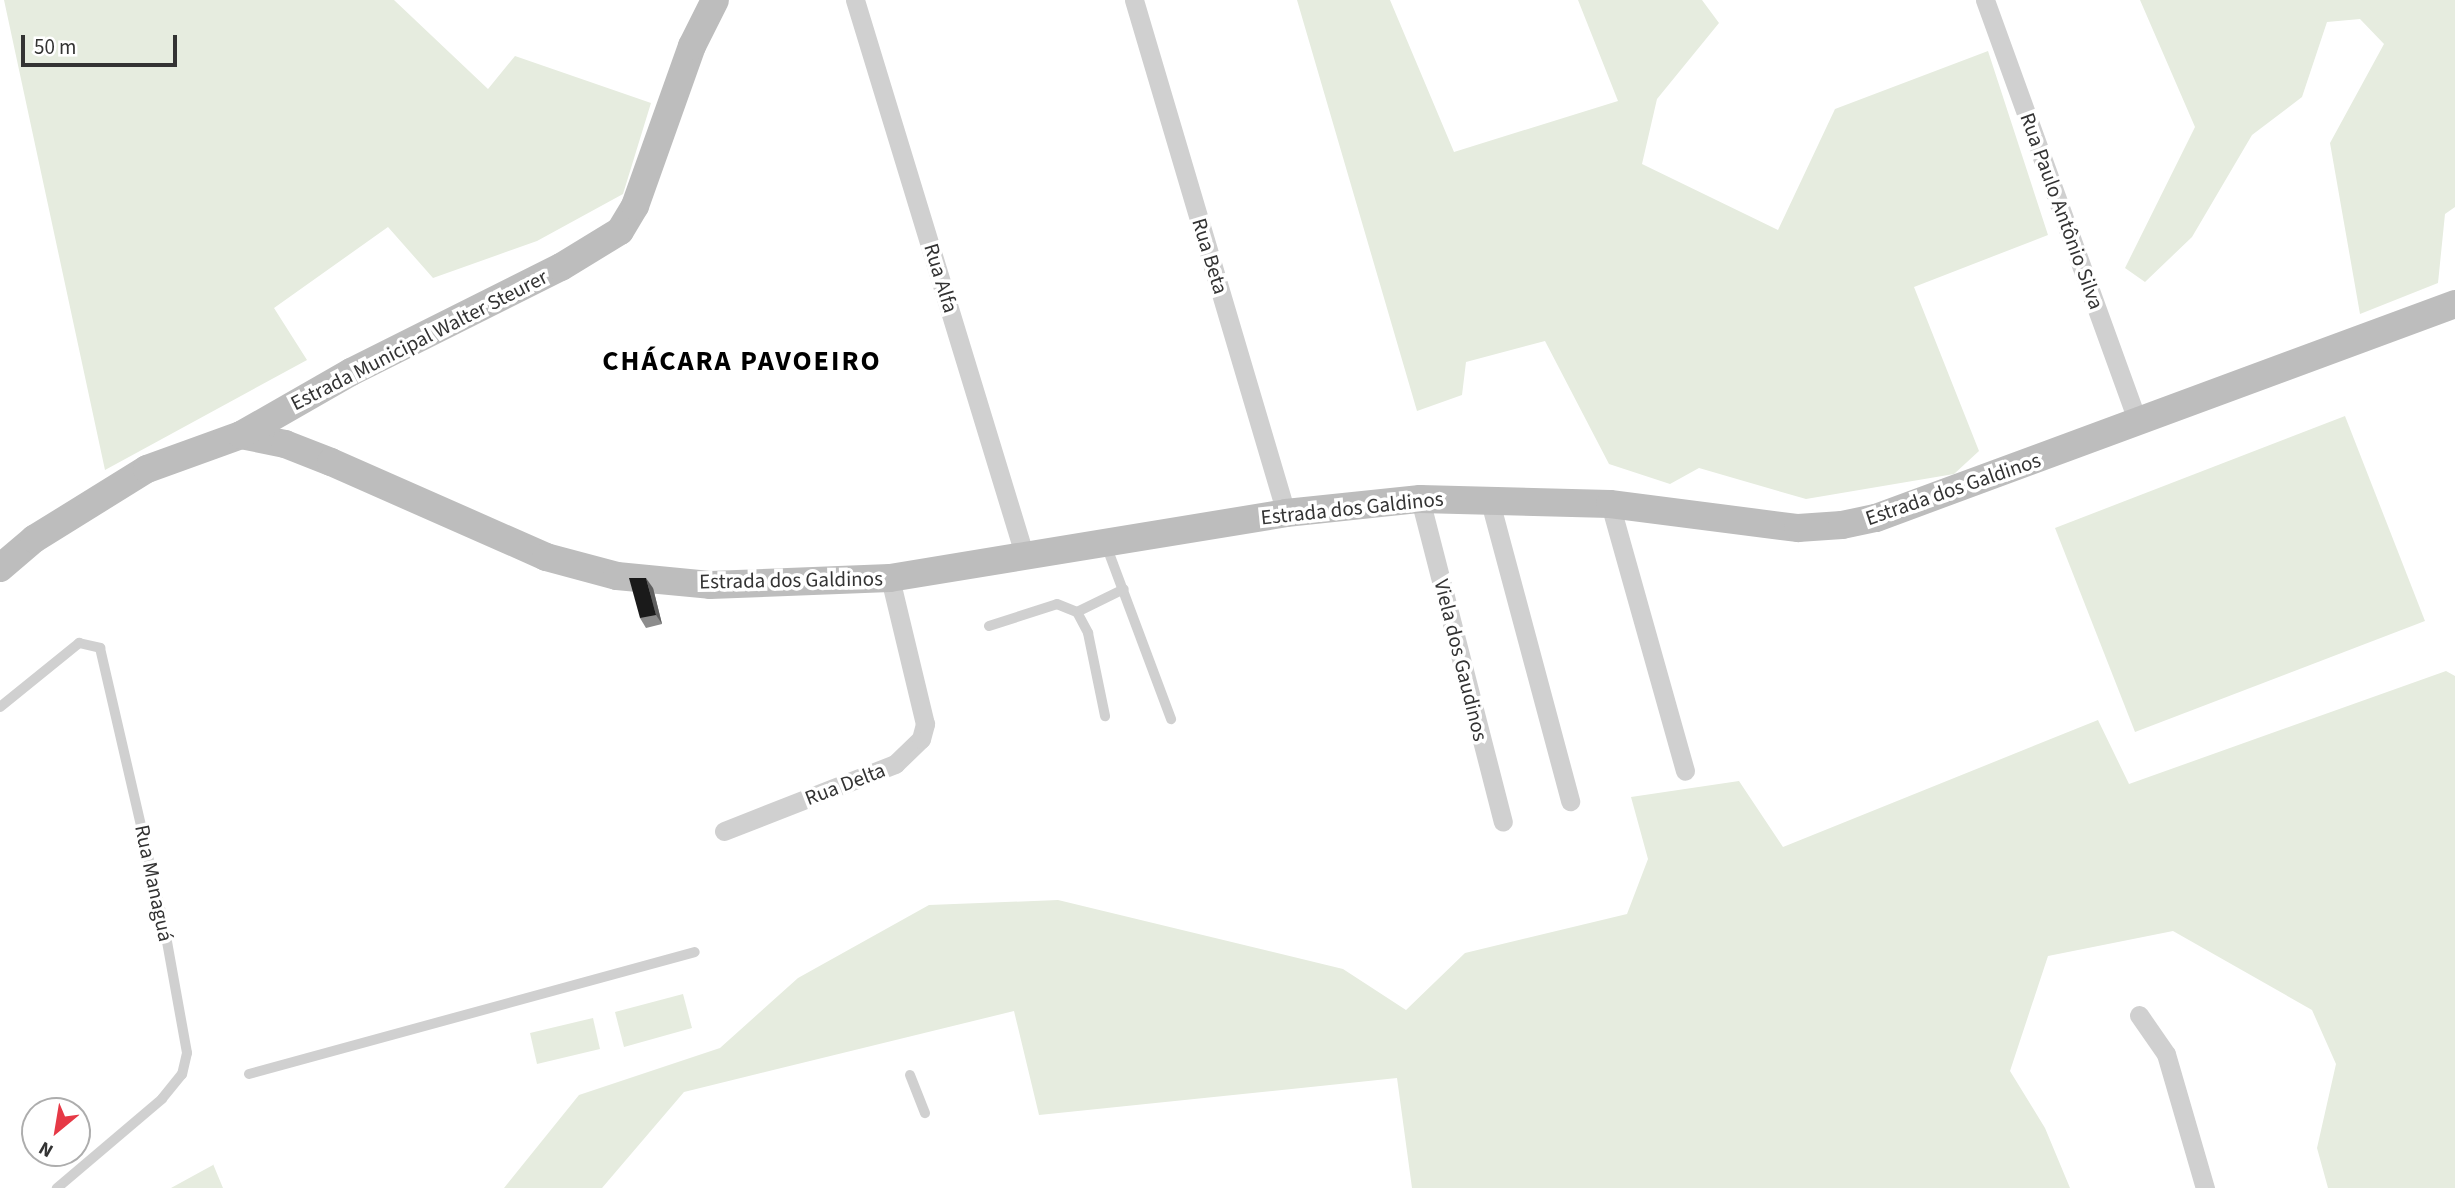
<!DOCTYPE html>
<meta charset="utf-8">
<style>
body{margin:0}
#map{position:relative;width:2455px;height:1188px;overflow:hidden;background:#fff;font-family:"Source Sans 3",sans-serif}
div>[style]{position:absolute}
[style*='--x']{left:calc(var(--x)*1px);top:calc(var(--y)*1px);width:calc(var(--w)*1px);rotate:calc(var(--a)*1deg)}
.green>*{inset:0;background:#e6ecdf}
.lane>*{height:10px;margin:-5px;padding:0 5px;transform-origin:5px;border-radius:5px;background:#d0d0d0}
.street>*{height:19px;margin:-9.5px;padding:0 9.5px;transform-origin:9.5px;border-radius:9.5px;background:#d0d0d0}
.secondary>*{height:28px;margin:-14px;padding:0 14px;transform-origin:14px;border-radius:14px;background:#bdbdbd}
.wall>*{inset:0;background:#8c8c8c}
.shaded-wall>*{inset:0;background:#5f5f5f}
.building>*{inset:0;background:#1a1a1a}
span{translate:-50% -50%;white-space:nowrap;text-align:center;line-height:1.15;-webkit-text-stroke:7px #fff;paint-order:stroke}
.street-label{font-size:21px;color:#333}
.district-label{font-size:28px;color:#000;font-weight:700;letter-spacing:2px}
.north{position:absolute;left:21px;top:1097px;width:70px;height:70px;box-sizing:border-box;background:#fff;border:2px solid #adadad;border-radius:50%;rotate:210deg;font-size:19px;font-weight:700;line-height:28px;text-align:center;color:#333}
.north::after{content:'';display:block;margin:auto;width:24px;height:32px;background:#e63946;clip-path:polygon(50% 0,100% 100%,50% 72%,0 100%)}
.scale{position:absolute;left:21px;top:35px;width:156px;height:32px;box-sizing:border-box;border:4px solid #333;border-top:0;padding-left:9px;font-size:21px;line-height:24px;white-space:nowrap;color:#333;-webkit-text-stroke:5px #fff;paint-order:stroke}
</style>
<div id="map">
<div class="green">
<i style="clip-path:polygon(4px 0,394px 0,488px 89px,515px 56px,651px 103px,623px 194px,537px 241px,433px 278px,388px 227px,274px 308px,307px 360px,105px 470px)"></i>
<i style="clip-path:polygon(1297px 0,1390px 0,1454px 152px,1618px 101px,1578px 0,1702px 0,1719px 23px,1657px 99px,1642px 164px,1778px 230px,1835px 109px,1988px 51px,2048px 235px,1914px 287px,1979px 451px,1954px 474px,1806px 499px,1699px 468px,1670px 484px,1609px 464px,1545px 341px,1466px 362px,1462px 395px,1417px 411px)"></i>
<i style="clip-path:polygon(2140px 0,2455px 0,2455px 207px,2445px 214px,2438px 283px,2360px 314px,2330px 143px,2384px 44px,2360px 19px,2327px 22px,2302px 97px,2252px 135px,2192px 237px,2145px 282px,2125px 268px,2195px 127px)"></i>
<i style="clip-path:polygon(2345px 416px,2425px 621px,2135px 732px,2055px 528px)"></i>
<i style="clip-path:polygon(2446px 671px,2455px 676px,2455px 1188px,2328px 1188px,2317px 1148px,2336px 1064px,2312px 1010px,2173px 931px,2048px 956px,2010px 1071px,2045px 1128px,2070px 1188px,1412px 1188px,1397px 1078px,1039px 1115px,1014px 1011px,684px 1092px,602px 1188px,504px 1188px,579px 1095px,720px 1048px,798px 978px,929px 905px,1058px 900px,1343px 969px,1406px 1010px,1465px 953px,1627px 914px,1648px 859px,1631px 797px,1739px 781px,1783px 847px,2098px 720px,2129px 784px)"></i>
<i style="clip-path:polygon(683px 994px,692px 1028px,624px 1047px,615px 1012px)"></i>
<i style="clip-path:polygon(593px 1018px,600px 1049px,537px 1064px,530px 1033px)"></i>
<i style="clip-path:polygon(213px 1164px,223px 1188px,171px 1188px,213px 1165px)"></i>
</div>
<div class="lane">
<i style="--x:1106;--y:545;--w:186;--a:69.5"></i>
<i style="--x:1077;--y:612;--w:52;--a:-26.1"></i>
<i style="--x:989;--y:626;--w:71;--a:-17.9"></i>
<i style="--x:1057;--y:604;--w:22;--a:22"></i>
<i style="--x:1077;--y:612;--w:24;--a:62"></i>
<i style="--x:1088;--y:633;--w:85;--a:78.4"></i>
<i style="--x:0;--y:707;--w:102;--a:-39"></i>
<i style="--x:79;--y:643;--w:22;--a:13"></i>
<i style="--x:100;--y:648;--w:284;--a:77"></i>
<i style="--x:164;--y:925;--w:130;--a:79.8"></i>
<i style="--x:187;--y:1053;--w:22;--a:103"></i>
<i style="--x:182;--y:1074;--w:32;--a:129"></i>
<i style="--x:162;--y:1099;--w:138;--a:139.7"></i>
<i style="--x:249;--y:1074;--w:462;--a:-15.3"></i>
<i style="--x:910;--y:1075;--w:41;--a:68.5"></i>
</div>
<div class="street">
<i style="--x:855;--y:0;--w:582;--a:73.03"></i>
<i style="--x:1134;--y:0;--w:535;--a:73.5"></i>
<i style="--x:1985;--y:0;--w:449;--a:70.1"></i>
<i style="--x:1489;--y:498;--w:314;--a:75"></i>
<i style="--x:1420;--y:499;--w:333;--a:75.6"></i>
<i style="--x:1610;--y:504;--w:277;--a:74.3"></i>
<i style="--x:724;--y:831;--w:184;--a:-21.4"></i>
<i style="--x:895;--y:764;--w:36;--a:-44"></i>
<i style="--x:921;--y:739;--w:16;--a:-75"></i>
<i style="--x:925;--y:724;--w:150;--a:-103.5"></i>
<i style="--x:2139;--y:1015;--w:47;--a:55.3"></i>
<i style="--x:2166;--y:1054;--w:140;--a:73.8"></i>
</div>
<div class="secondary">
<i style="--x:241;--y:435;--w:45;--a:11.6"></i>
<i style="--x:285;--y:444;--w:49;--a:21.4"></i>
<i style="--x:331;--y:462;--w:235;--a:23.8"></i>
<i style="--x:546;--y:557;--w:73;--a:15"></i>
<i style="--x:617;--y:576;--w:93;--a:5.5"></i>
<i style="--x:710;--y:585;--w:180;--a:-2.2"></i>
<i style="--x:890;--y:578;--w:401;--a:-9.3"></i>
<i style="--x:1286;--y:513;--w:135;--a:-6"></i>
<i style="--x:1420;--y:499;--w:190;--a:1.5"></i>
<i style="--x:1610;--y:504;--w:190;--a:7.3"></i>
<i style="--x:1798;--y:528;--w:44;--a:-3.9"></i>
<i style="--x:1842;--y:525;--w:35;--a:-12"></i>
<i style="--x:1876;--y:518;--w:617;--a:-20.28"></i>
<i style="--x:0;--y:568;--w:45;--a:-40.5"></i>
<i style="--x:34;--y:539;--w:133;--a:-31.8"></i>
<i style="--x:147;--y:469;--w:100;--a:-19.9"></i>
<i style="--x:241;--y:435;--w:127;--a:-29.8"></i>
<i style="--x:351;--y:372;--w:235;--a:-26.6"></i>
<i style="--x:561;--y:267;--w:69;--a:-31.4"></i>
<i style="--x:620;--y:231;--w:29;--a:-59"></i>
<i style="--x:635;--y:206;--w:170;--a:-70.4"></i>
<i style="--x:692;--y:46;--w:51;--a:-63.4"></i>
</div>
<div class="wall">
<i style="clip-path:polygon(653px 588px,662px 624px,646px 628px,640px 618px)"></i>
</div>
<div class="shaded-wall">
<i style="clip-path:polygon(646px 578px,653px 588px,662px 624px,656px 615px)"></i>
</div>
<div class="building">
<i style="clip-path:polygon(629px 578px,646px 578px,656px 615px,640px 618px)"></i>
</div>
<div class="street-label">
<span style="left:2062px;top:211px;rotate:70deg">Rua Paulo Antônio Silva</span>
<span style="left:1210px;top:256px;rotate:73deg">Rua Beta</span>
<span style="left:941px;top:278px;rotate:73deg">Rua Alfa</span>
<span style="left:419px;top:340px;rotate:-27deg">Estrada Municipal Walter Steurer</span>
<span style="left:1953px;top:489px;rotate:-19deg">Estrada dos Galdinos</span>
<span style="left:1352px;top:508px;rotate:-6deg">Estrada dos Galdinos</span>
<span style="left:791px;top:580px;rotate:-1deg">Estrada dos Galdinos</span>
<span style="left:1461px;top:660px;rotate:76deg">Viela dos Gaudinos</span>
<span style="left:845px;top:784px;rotate:-21deg">Rua Delta</span>
<span style="left:154px;top:883px;rotate:78deg">Rua Managuá</span>
</div>
<div class="district-label">
<span style="left:742px;top:361px">CHÁCARA PAVOEIRO</span>
</div>
<div class="north">N</div>
<div class="scale">50 m</div>
</div>
